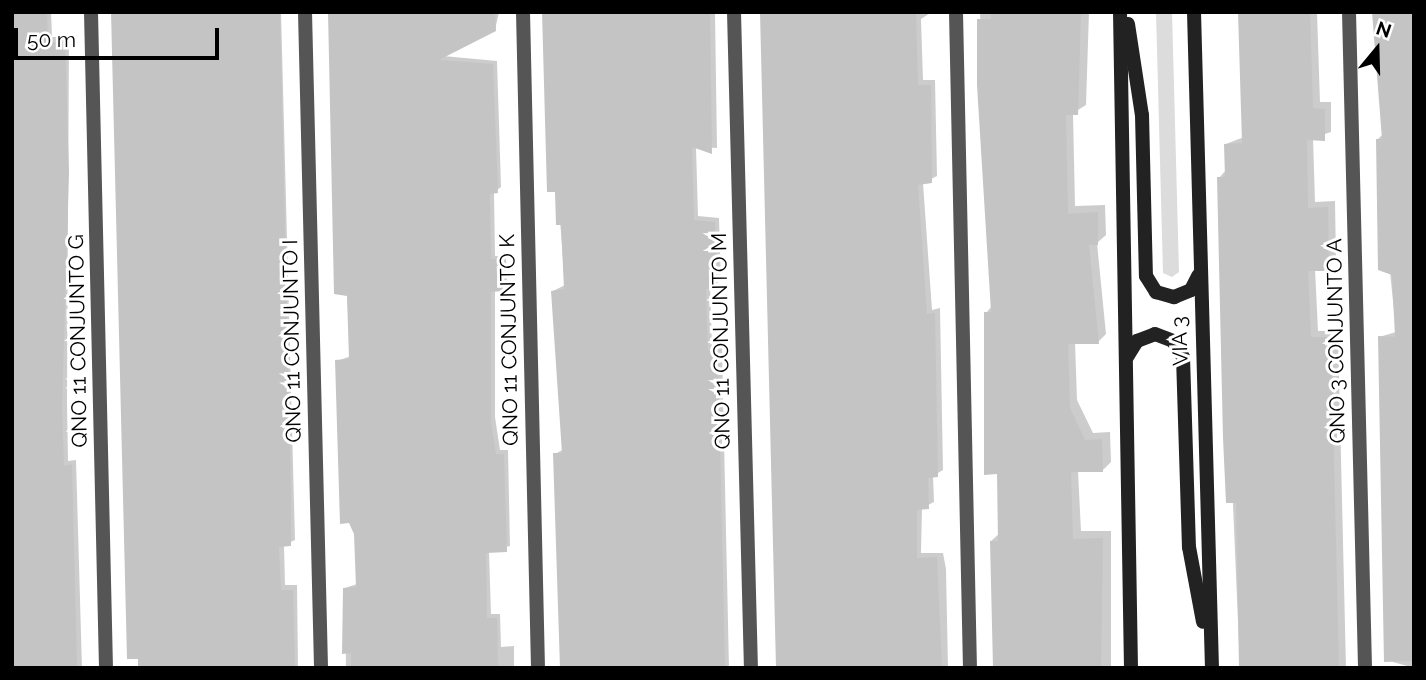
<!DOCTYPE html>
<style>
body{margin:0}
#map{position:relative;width:1426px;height:680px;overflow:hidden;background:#fff;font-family:Raleway,sans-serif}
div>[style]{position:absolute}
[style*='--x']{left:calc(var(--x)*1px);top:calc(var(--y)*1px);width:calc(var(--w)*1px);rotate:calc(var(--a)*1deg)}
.green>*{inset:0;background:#dcdcdc}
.shadow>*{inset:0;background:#0003}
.building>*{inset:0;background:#c4c4c4}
.street>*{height:14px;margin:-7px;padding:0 7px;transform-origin:7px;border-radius:7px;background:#555}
.secondary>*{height:14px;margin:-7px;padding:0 7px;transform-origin:7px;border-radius:7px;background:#222}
span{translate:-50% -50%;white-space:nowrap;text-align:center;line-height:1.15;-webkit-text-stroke:6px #fff;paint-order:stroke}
.street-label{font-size:21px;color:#000}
.frame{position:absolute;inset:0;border:14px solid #000;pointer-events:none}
.north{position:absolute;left:1342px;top:14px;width:70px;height:70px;-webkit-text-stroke:5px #fff;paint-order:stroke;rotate:19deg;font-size:19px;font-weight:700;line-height:28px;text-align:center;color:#000}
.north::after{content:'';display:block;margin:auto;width:24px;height:32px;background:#000;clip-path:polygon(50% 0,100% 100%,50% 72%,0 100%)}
.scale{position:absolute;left:14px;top:28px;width:205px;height:32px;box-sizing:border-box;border:4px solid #000;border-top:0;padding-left:9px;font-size:21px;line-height:24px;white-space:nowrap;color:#000;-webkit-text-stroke:5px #fff;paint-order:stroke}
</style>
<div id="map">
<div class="green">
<i style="clip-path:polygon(1156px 12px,1172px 12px,1179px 272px,1172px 277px,1163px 273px)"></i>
</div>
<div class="shadow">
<i style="clip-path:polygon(12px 12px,51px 12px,52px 37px,69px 37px,67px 402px,68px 461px,76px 460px,82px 668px,12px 668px)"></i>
<i style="clip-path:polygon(113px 12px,281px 12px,295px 540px,284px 545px,285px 585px,297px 585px,298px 668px,140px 668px)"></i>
<i style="clip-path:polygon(329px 12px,499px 12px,495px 30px,443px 56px,497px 61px,501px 187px,494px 192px,495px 256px,506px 256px,507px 285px,495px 290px,495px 417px,500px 450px,508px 450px,510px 546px,489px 551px,491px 614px,500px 614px,501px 647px,514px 646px,514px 668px,346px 668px,345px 588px,357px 584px,356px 534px,337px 361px,351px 356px)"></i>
<i style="clip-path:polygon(544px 12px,715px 12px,717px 148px,696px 147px,698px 216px,719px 218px,721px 281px,710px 286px,712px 346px,722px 348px,729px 668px,561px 668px,555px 454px,564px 449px,553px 291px,565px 285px)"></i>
<i style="clip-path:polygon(762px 12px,932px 12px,921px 19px,923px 80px,935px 80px,937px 176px,923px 183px,932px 310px,940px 308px,943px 470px,933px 476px,934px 502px,922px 508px,921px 553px,943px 553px,946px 569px,948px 668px,778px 668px)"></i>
<i style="clip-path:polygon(980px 12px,1089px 12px,1086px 105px,1073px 113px,1075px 206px,1105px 205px,1106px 235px,1097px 243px,1106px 334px,1098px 342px,1075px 342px,1077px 400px,1093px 433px,1110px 432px,1111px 462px,1103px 470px,1078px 471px,1081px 531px,1111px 531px,1111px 668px,994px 668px,991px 541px,1000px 533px,999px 473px,986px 313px,993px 305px)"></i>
<i style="clip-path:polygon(1240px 12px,1317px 12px,1320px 102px,1331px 102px,1331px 132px,1313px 138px,1315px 202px,1335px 201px,1336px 262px,1315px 269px,1318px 331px,1338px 331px,1346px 668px,1240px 668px,1219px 178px,1226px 170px,1226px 144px,1244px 137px)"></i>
<i style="clip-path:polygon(1374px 12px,1414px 12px,1414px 668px,1386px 660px,1379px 337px,1396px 332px,1377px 140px,1383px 134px)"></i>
</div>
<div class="building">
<i style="clip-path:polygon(12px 12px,47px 12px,48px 42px,65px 42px,69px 172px,62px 408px,64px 466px,72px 464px,77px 668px,12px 668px)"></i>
<i style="clip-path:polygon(111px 12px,280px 12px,291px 492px,291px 546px,279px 547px,281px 590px,293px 590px,295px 668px,138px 668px,138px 659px,127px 659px)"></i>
<i style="clip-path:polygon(328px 12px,495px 12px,496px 31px,439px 60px,493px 64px,498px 193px,490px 194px,491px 259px,503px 259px,503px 291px,491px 292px,491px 422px,496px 454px,504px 454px,507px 552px,486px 553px,487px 618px,497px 618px,498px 668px,351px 668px,351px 653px,342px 654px,343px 588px,356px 587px,354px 534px,349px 523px,340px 524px,335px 360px,349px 359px,347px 296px,334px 294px)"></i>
<i style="clip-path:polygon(542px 12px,710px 12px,712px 154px,692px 147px,694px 220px,715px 222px,717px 287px,706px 289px,708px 351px,718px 352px,725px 668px,560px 668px,553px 453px,562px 453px,551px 291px,564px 289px,561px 225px,556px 225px,555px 192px,547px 192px)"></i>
<i style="clip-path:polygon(760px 12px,916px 12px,918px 85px,931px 85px,932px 183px,918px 185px,927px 314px,935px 313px,938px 477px,928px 478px,929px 509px,917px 510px,917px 558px,937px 557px,942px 668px,776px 668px)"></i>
<i style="clip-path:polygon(991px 12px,1081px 12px,1078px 115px,1066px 115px,1068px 214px,1098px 212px,1098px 245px,1089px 245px,1099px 344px,1068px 344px,1070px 408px,1085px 440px,1102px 439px,1103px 472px,1071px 472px,1072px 506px,1073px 539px,1103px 538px,1101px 668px,993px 668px,990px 541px,998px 541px,997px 474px,984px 475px,984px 312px,991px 312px,977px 85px,977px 19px,991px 19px)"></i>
<i style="clip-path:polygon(1238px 12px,1310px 12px,1313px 108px,1325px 109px,1325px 141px,1307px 140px,1308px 208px,1328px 207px,1329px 271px,1308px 271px,1311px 337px,1331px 337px,1339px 668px,1239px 668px,1236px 503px,1226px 503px,1223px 438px,1217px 177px,1225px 177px,1224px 144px,1242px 143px)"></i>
<i style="clip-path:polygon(1372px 12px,1414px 12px,1414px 661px,1384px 662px,1378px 336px,1395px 337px,1392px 275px,1378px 270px,1376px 139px,1382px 139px)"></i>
</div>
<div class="street">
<i style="--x:91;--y:12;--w:656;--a:88.69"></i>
<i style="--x:305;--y:12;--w:656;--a:88.6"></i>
<i style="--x:523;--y:12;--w:656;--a:88.69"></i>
<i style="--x:734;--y:12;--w:656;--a:88.52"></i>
<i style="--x:956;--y:12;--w:656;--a:88.78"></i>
<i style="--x:1349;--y:12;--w:656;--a:88.6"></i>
</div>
<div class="secondary">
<i style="--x:1120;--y:12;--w:656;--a:89.04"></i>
<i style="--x:1194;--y:12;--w:656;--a:88.43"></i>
<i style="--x:1128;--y:24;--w:92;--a:81.3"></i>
<i style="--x:1142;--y:115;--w:161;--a:88.6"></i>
<i style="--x:1146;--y:276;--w:19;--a:58"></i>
<i style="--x:1156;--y:292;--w:19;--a:16"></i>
<i style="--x:1174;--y:297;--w:18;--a:-22"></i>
<i style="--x:1191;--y:290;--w:16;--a:-63"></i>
<i style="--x:1127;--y:357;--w:19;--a:-58"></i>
<i style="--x:1137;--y:341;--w:19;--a:-21"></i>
<i style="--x:1155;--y:334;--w:19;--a:21"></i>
<i style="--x:1173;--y:341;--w:19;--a:58"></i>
<i style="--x:1183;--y:357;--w:190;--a:88.2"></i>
<i style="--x:1189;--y:547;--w:76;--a:79.4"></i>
</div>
<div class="street-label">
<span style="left:509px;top:340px;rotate:-91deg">QNO 11 CONJUNTO K</span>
<span style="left:78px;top:341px;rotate:-91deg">QNO 11 CONJUNTO G</span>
<span style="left:292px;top:341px;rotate:-91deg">QNO 11 CONJUNTO I</span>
<span style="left:721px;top:341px;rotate:-91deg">QNO 11 CONJUNTO M</span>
<span style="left:1180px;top:341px;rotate:-92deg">VIA 3</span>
<span style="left:1336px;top:341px;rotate:-91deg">QNO 3 CONJUNTO A</span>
</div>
<div class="frame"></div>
<div class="north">N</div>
<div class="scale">50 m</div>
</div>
